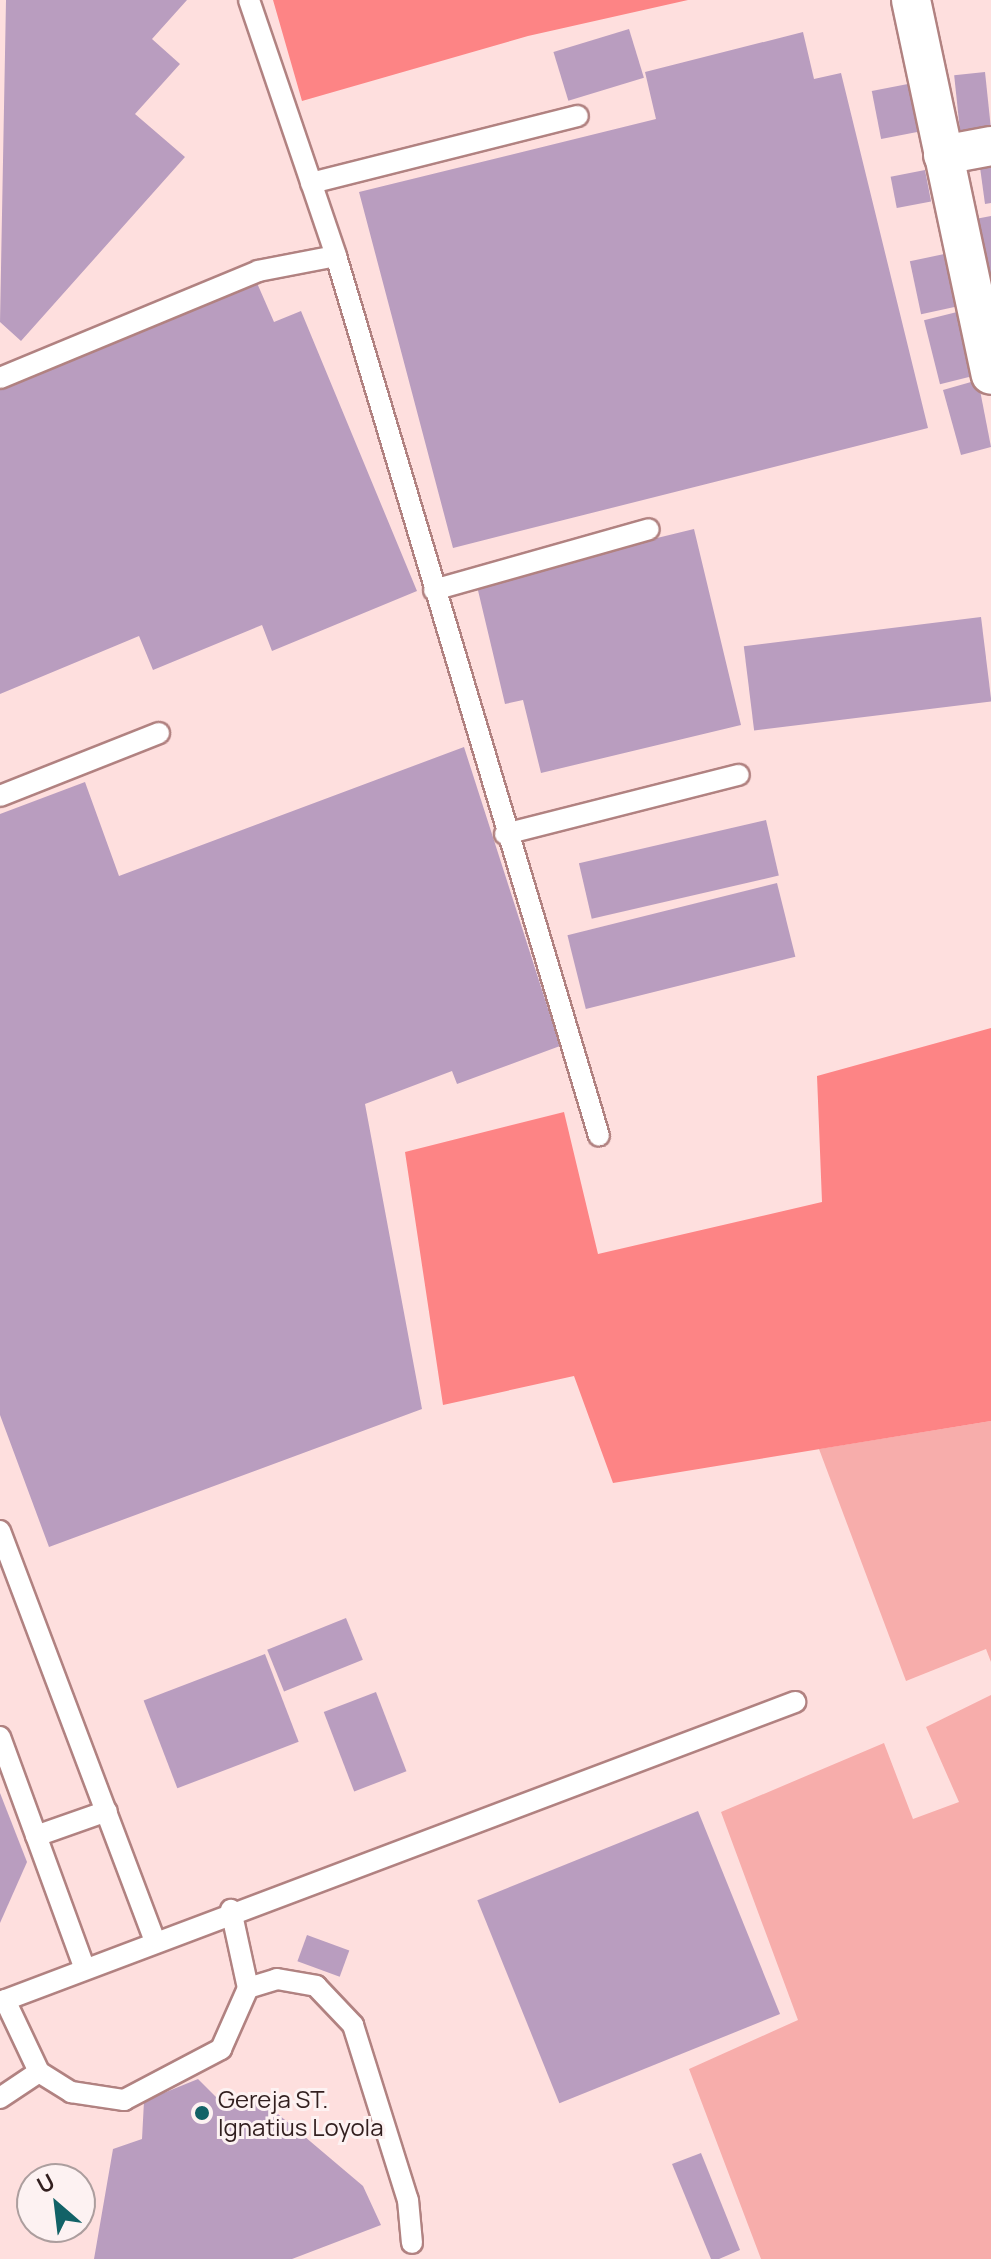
<!DOCTYPE html>
<html>
<head>
<meta charset="utf-8">
<style>
  body { margin:0 }
  #map { position:relative; width:991px; height:2259px; overflow:hidden; background:#fedfde; font-family:Manrope,sans-serif }
  div>[style] { position:absolute }
  [style*='--x'] { left:calc(var(--x)*1px); top:calc(var(--y)*1px); width:calc(var(--w)*1px); rotate:calc(var(--a)*1deg) }
  .green>* { inset:0; background:#f7adab }
  .forest>* { inset:0; background:#fd8485 }
  .building>* { inset:0; background:#b99dbf; transform-origin:0 0 }
  .roads { filter:drop-shadow(2px 0 #b18281) drop-shadow(-2px 0 #b18281) drop-shadow(0 2px #b18281) drop-shadow(0 -2px #b18281) }
  .service>* { height:20px; margin:-10px; padding:0 10px; transform-origin:10px; border-radius:10px; background:#fff }
  .minor>* { height:38px; margin:-19px; padding:0 19px; transform-origin:19px; border-radius:19px; background:#fff }
  .dots>* { width:22px; height:22px; translate:-50% -50%; box-sizing:border-box; border:4px solid #fdf2f2; border-radius:50% }
  span { translate:-50% -50%; white-space:nowrap; text-align:center; line-height:1.15; -webkit-text-stroke:6px #fdf2f2; paint-order:stroke }
  .poi-label { font-size:24px; color:#321f1f }
  .left { translate:0 -50%; text-align:left }
  .north { position:absolute; left:16px; top:2163px; width:80px; height:80px; box-sizing:border-box; background:#fdf2f2; border:2px solid #ac9e9e; border-radius:50%; rotate:332deg; font-size:22px; font-weight:700; line-height:32px; text-align:center; color:#321f1f }
  .north::after { content:''; display:block; margin:auto; width:28px; height:36px; background:#126267; clip-path:polygon(50% 0,100% 100%,50% 72%,0 100%) }
</style>
</head>
<body>
<div id="map">
  <div class="green">
    <i style="clip-path:polygon(991px 1421px,991px 1662px,986px 1649px,906px 1681px,819px 1449px)"></i>
    <i style="clip-path:polygon(991px 1695px,991px 2259px,761px 2259px,689px 2069px,798px 2020px,721px 1812px,884px 1743px,913px 1819px,959px 1802px,926px 1727px)"></i>
  </div>
  <div class="forest">
    <i style="clip-path:polygon(273px 0,688px 0,528px 36px,302px 101px)"></i>
    <i style="clip-path:polygon(991px 1028px,991px 1421px,613px 1483px,574px 1376px,443px 1405px,405px 1152px,564px 1112px,598px 1254px,822px 1202px,817px 1076px)"></i>
  </div>
  <div class="building">
    <i style="clip-path:polygon(6px 0,187px 0,152px 39px,180px 64px,135px 114px,185px 157px,21px 341px,0 322px)"></i>
    <i style="left:629px;top:29px;width:51px;height:79px;rotate:73deg"></i>
    <i style="clip-path:polygon(803px 32px,814px 79px,841px 73px,928px 428px,453px 548px,359px 192px,656px 119px,645px 72px)"></i>
    <i style="left:985px;top:72px;width:61px;height:31px;rotate:84deg"></i>
    <i style="left:913px;top:83px;width:49px;height:42px;rotate:79deg"></i>
    <i style="clip-path:polygon(991px 158px,991px 203px,985px 204px,979px 160px)"></i>
    <i style="left:925px;top:170px;width:32px;height:35px;rotate:79deg"></i>
    <i style="clip-path:polygon(991px 216px,991px 283px,984px 285px,970px 220px)"></i>
    <i style="left:949px;top:253px;width:54px;height:40px;rotate:78deg"></i>
    <i style="clip-path:polygon(257px 283px,274px 322px,301px 311px,417px 591px,272px 651px,262px 625px,153px 670px,139px 636px,0 694px,0 390px)"></i>
    <i style="left:957px;top:312px;width:66px;height:34px;rotate:76deg"></i>
    <i style="clip-path:polygon(978px 380px,991px 447px,961px 455px,943px 390px)"></i>
    <i style="clip-path:polygon(694px 529px,741px 725px,541px 773px,523px 700px,505px 704px,476px 582px)"></i>
    <i style="left:981px;top:617px;width:85px;height:239px;rotate:83deg"></i>
    <i style="clip-path:polygon(464px 747px,560px 1046px,457px 1084px,452px 1071px,365px 1104px,422px 1409px,49px 1547px,0 1415px,0 814px,85px 782px,119px 876px)"></i>
    <i style="left:766px;top:820px;width:57px;height:192px;rotate:77deg"></i>
    <i style="left:777px;top:883px;width:76px;height:216px;rotate:76deg"></i>
    <i style="left:346px;top:1618px;width:45px;height:85px;rotate:68deg"></i>
    <i style="left:265px;top:1654px;width:94px;height:130px;rotate:69deg"></i>
    <i style="left:376px;top:1692px;width:85px;height:56px;rotate:69deg"></i>
    <i style="clip-path:polygon(0 1793px,27px 1862px,0 1923px)"></i>
    <i style="left:698px;top:1811px;width:219px;height:238px;rotate:68deg"></i>
    <i style="left:307px;top:1935px;width:45px;height:28px;rotate:20deg"></i>
    <i style="clip-path:polygon(198px 2079px,224px 2105px,253px 2093px,363px 2186px,381px 2225px,292px 2259px,94px 2259px,113px 2149px,142px 2139px,144px 2101px)"></i>
    <i style="clip-path:polygon(701px 2153px,740px 2250px,719px 2259px,711px 2259px,672px 2164px)"></i>
  </div>
  <div class="roads">
    <div class="service">
      <i style="--x:249;--y:0;--w:270;--a:71.2"></i>
      <i style="--x:336;--y:256;--w:918;--a:73.36"></i>
      <i style="--x:311;--y:183;--w:275;--a:-14.1"></i>
      <i style="--x:0;--y:378;--w:279;--a:-22.5"></i>
      <i style="--x:258;--y:271;--w:79;--a:-10.9"></i>
      <i style="--x:434;--y:590;--w:223;--a:-15.8"></i>
      <i style="--x:0;--y:796;--w:171;--a:-21.6"></i>
      <i style="--x:505;--y:834;--w:241;--a:-14.2"></i>
      <i style="--x:0;--y:1531;--w:435;--a:69.3"></i>
      <i style="--x:0;--y:1737;--w:245;--a:69.9"></i>
      <i style="--x:36;--y:1836;--w:75;--a:-19.4"></i>
      <i style="--x:248;--y:1988;--w:30;--a:-17"></i>
      <i style="--x:277;--y:1979;--w:40;--a:10"></i>
      <i style="--x:316;--y:1986;--w:54;--a:46.5"></i>
      <i style="--x:353;--y:2025;--w:183;--a:72.6"></i>
      <i style="--x:408;--y:2200;--w:43;--a:84.7"></i>
      <i style="--x:5;--y:2000;--w:80;--a:64.7"></i>
      <i style="--x:39;--y:2072;--w:38;--a:32"></i>
      <i style="--x:71;--y:2092;--w:54;--a:8.6"></i>
      <i style="--x:124;--y:2100;--w:110;--a:-27.7"></i>
      <i style="--x:221;--y:2049;--w:67;--a:-66.1"></i>
      <i style="--x:248;--y:1988;--w:80;--a:-102.3"></i>
      <i style="--x:0;--y:2002;--w:850;--a:-20.67"></i>
      <i style="--x:0;--y:2098;--w:47;--a:-33.7"></i>
    </div>
    <div class="minor">
      <i style="--x:911;--y:0;--w:383;--a:78"></i>
      <i style="--x:943;--y:155;--w:49;--a:-10.6"></i>
    </div>
  </div>
  <div class="dots">
    <i style="left:202px;top:2113px;background:#126267"></i>
  </div>
  <div class="poi-label">
    <span class="left" style="left:218px;top:2113px">Gereja ST.<br>Ignatius Loyola</span>
  </div>
  <div class="north">U</div>
</div>
</body>
</html>
